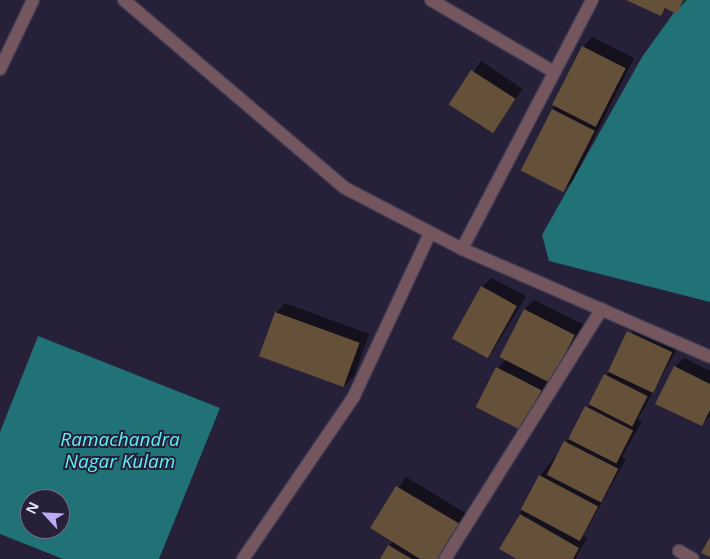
<!DOCTYPE html>
<html>
<head>
<meta charset="utf-8">
<style>
  body { margin:0 }
  #map { position:relative; width:710px; height:559px; overflow:hidden; background:#262038; font-family:"Open Sans",sans-serif }
  div>[style] { position:absolute }
  [style*='--x'] { left:calc(var(--x)*1px); top:calc(var(--y)*1px); width:calc(var(--w)*1px); rotate:calc(var(--a)*1deg) }
  .water>* { inset:0; background:#207276 }
  .shadow>* { inset:0; background:#0007; transform-origin:0 0 }
  .building>* { inset:0; background:#655039; transform-origin:0 0 }
  .roads { filter:drop-shadow(1px 0 #413b52) drop-shadow(-1px 0 #413b52) drop-shadow(0 1px #413b52) drop-shadow(0 -1px #413b52) }
  .minor>* { height:12px; margin:-6px; padding:0 6px; transform-origin:6px; border-radius:6px; background:#74565e }
  span { translate:-50% -50%; white-space:nowrap; text-align:center; line-height:1.15; -webkit-text-stroke:4px #262038; paint-order:stroke }
  .water-label { font-size:19px; color:#5ef2fa; font-style:italic }
  .north { position:absolute; left:20px; top:489px; width:50px; height:50px; box-sizing:border-box; background:#262038; border:1px solid #726e82; border-radius:50%; rotate:295deg; font-size:14px; font-weight:700; line-height:20px; text-align:center; color:#e5e2f2 }
  .north::after { content:''; display:block; margin:auto; width:18px; height:22px; background:#bcaaf6; clip-path:polygon(50% 0,100% 100%,50% 72%,0 100%) }
</style>
</head>
<body>
<div id="map">
  <div class="water">
    <i style="clip-path:polygon(683px 0,710px 0,710px 302px,549px 261px,542px 235px,642px 57px)"></i>
    <i style="clip-path:polygon(evenodd,38px 336px,220px 408px,159px 559px,63px 559px,0 534px,0 432px,38px 336px,30px 499px,60px 499px,60px 529px,30px 529px,30px 499px)"></i>
  </div>
  <div class="shadow">
    <i style="clip-path:polygon(629px 0,687px 0,676px 12px,667px 8px,660px 15px)"></i>
    <i style="clip-path:polygon(592px 37px,634px 58px,572px 182px,562px 191px,553px 110px,583px 47px)"></i>
    <i style="left:481px;top:61px;width:50px;height:52px;rotate:34deg"></i>
    <i style="clip-path:polygon(491px 278px,526px 296px,489px 357px,482px 287px)"></i>
    <i style="clip-path:polygon(534px 300px,584px 325px,531px 419px,498px 368px,506px 359px,525px 309px)"></i>
    <i style="clip-path:polygon(285px 303px,369px 334px,354px 376px,344px 386px,276px 313px)"></i>
    <i style="clip-path:polygon(638px 322px,681px 342px,638px 419px,642px 421px,622px 457px,626px 459px,583px 536px,587px 538px,575px 559px,519px 559px,501px 548px,540px 476px,573px 434px)"></i>
    <i style="clip-path:polygon(684px 358px,710px 371px,710px 416px,701px 425px,675px 367px)"></i>
    <i style="clip-path:polygon(406px 477px,469px 515px,441px 559px,381px 559px,393px 541px,372px 528px)"></i>
  </div>
  <div class="building">
    <i style="clip-path:polygon(626px 0,683px 0,677px 14px,665px 8px,661px 16px)"></i>
    <i style="left:582px;top:46px;width:49px;height:66px;rotate:27deg"></i>
    <i style="left:471px;top:70px;width:53px;height:41px;rotate:33deg"></i>
    <i style="left:552px;top:109px;width:48px;height:69px;rotate:27deg"></i>
    <i style="left:481px;top:286px;width:41px;height:60px;rotate:29deg"></i>
    <i style="left:524px;top:309px;width:57px;height:54px;rotate:27deg"></i>
    <i style="left:275px;top:312px;width:90px;height:47px;rotate:20deg"></i>
    <i style="left:627px;top:331px;width:50px;height:45px;rotate:25deg"></i>
    <i style="clip-path:polygon(674px 366px,710px 384px,710px 410px,702px 426px,655px 404px)"></i>
    <i style="left:496px;top:367px;width:51px;height:45px;rotate:27deg"></i>
    <i style="left:604px;top:374px;width:49px;height:34px;rotate:27deg"></i>
    <i style="left:585px;top:406px;width:54px;height:37px;rotate:27deg"></i>
    <i style="left:564px;top:441px;width:61px;height:38px;rotate:27deg"></i>
    <i style="left:539px;top:475px;width:67px;height:39px;rotate:28deg"></i>
    <i style="clip-path:polygon(396px 486px,460px 524px,439px 559px,420px 559px,370px 528px)"></i>
    <i style="clip-path:polygon(520px 514px,579px 548px,573px 559px,517px 559px,499px 549px)"></i>
    <i style="clip-path:polygon(710px 537px,710px 557px,701px 553px)"></i>
    <i style="clip-path:polygon(388px 545px,412px 559px,380px 559px)"></i>
  </div>
  <div class="roads">
    <div class="minor">
      <i style="--x:124;--y:0;--w:290;--a:40.4"></i>
      <i style="--x:345;--y:188;--w:132;--a:27.5"></i>
      <i style="--x:462;--y:249;--w:270;--a:23.5"></i>
      <i style="--x:431;--y:0;--w:143;--a:30.3"></i>
      <i style="--x:0;--y:69;--w:76;--a:-64.4"></i>
      <i style="--x:462;--y:249;--w:281;--a:-62.4"></i>
      <i style="--x:679;--y:551;--w:16;--a:30"></i>
      <i style="--x:243;--y:559;--w:197;--a:-55.7"></i>
      <i style="--x:354;--y:396;--w:180;--a:-65"></i>
      <i style="--x:445;--y:559;--w:295;--a:-57.9"></i>
    </div>
  </div>
  <div class="water-label">
    <span style="left:120px;top:451px">Ramachandra<br>Nagar Kulam</span>
  </div>
  <div class="north">N</div>
</div>
</body>
</html>
